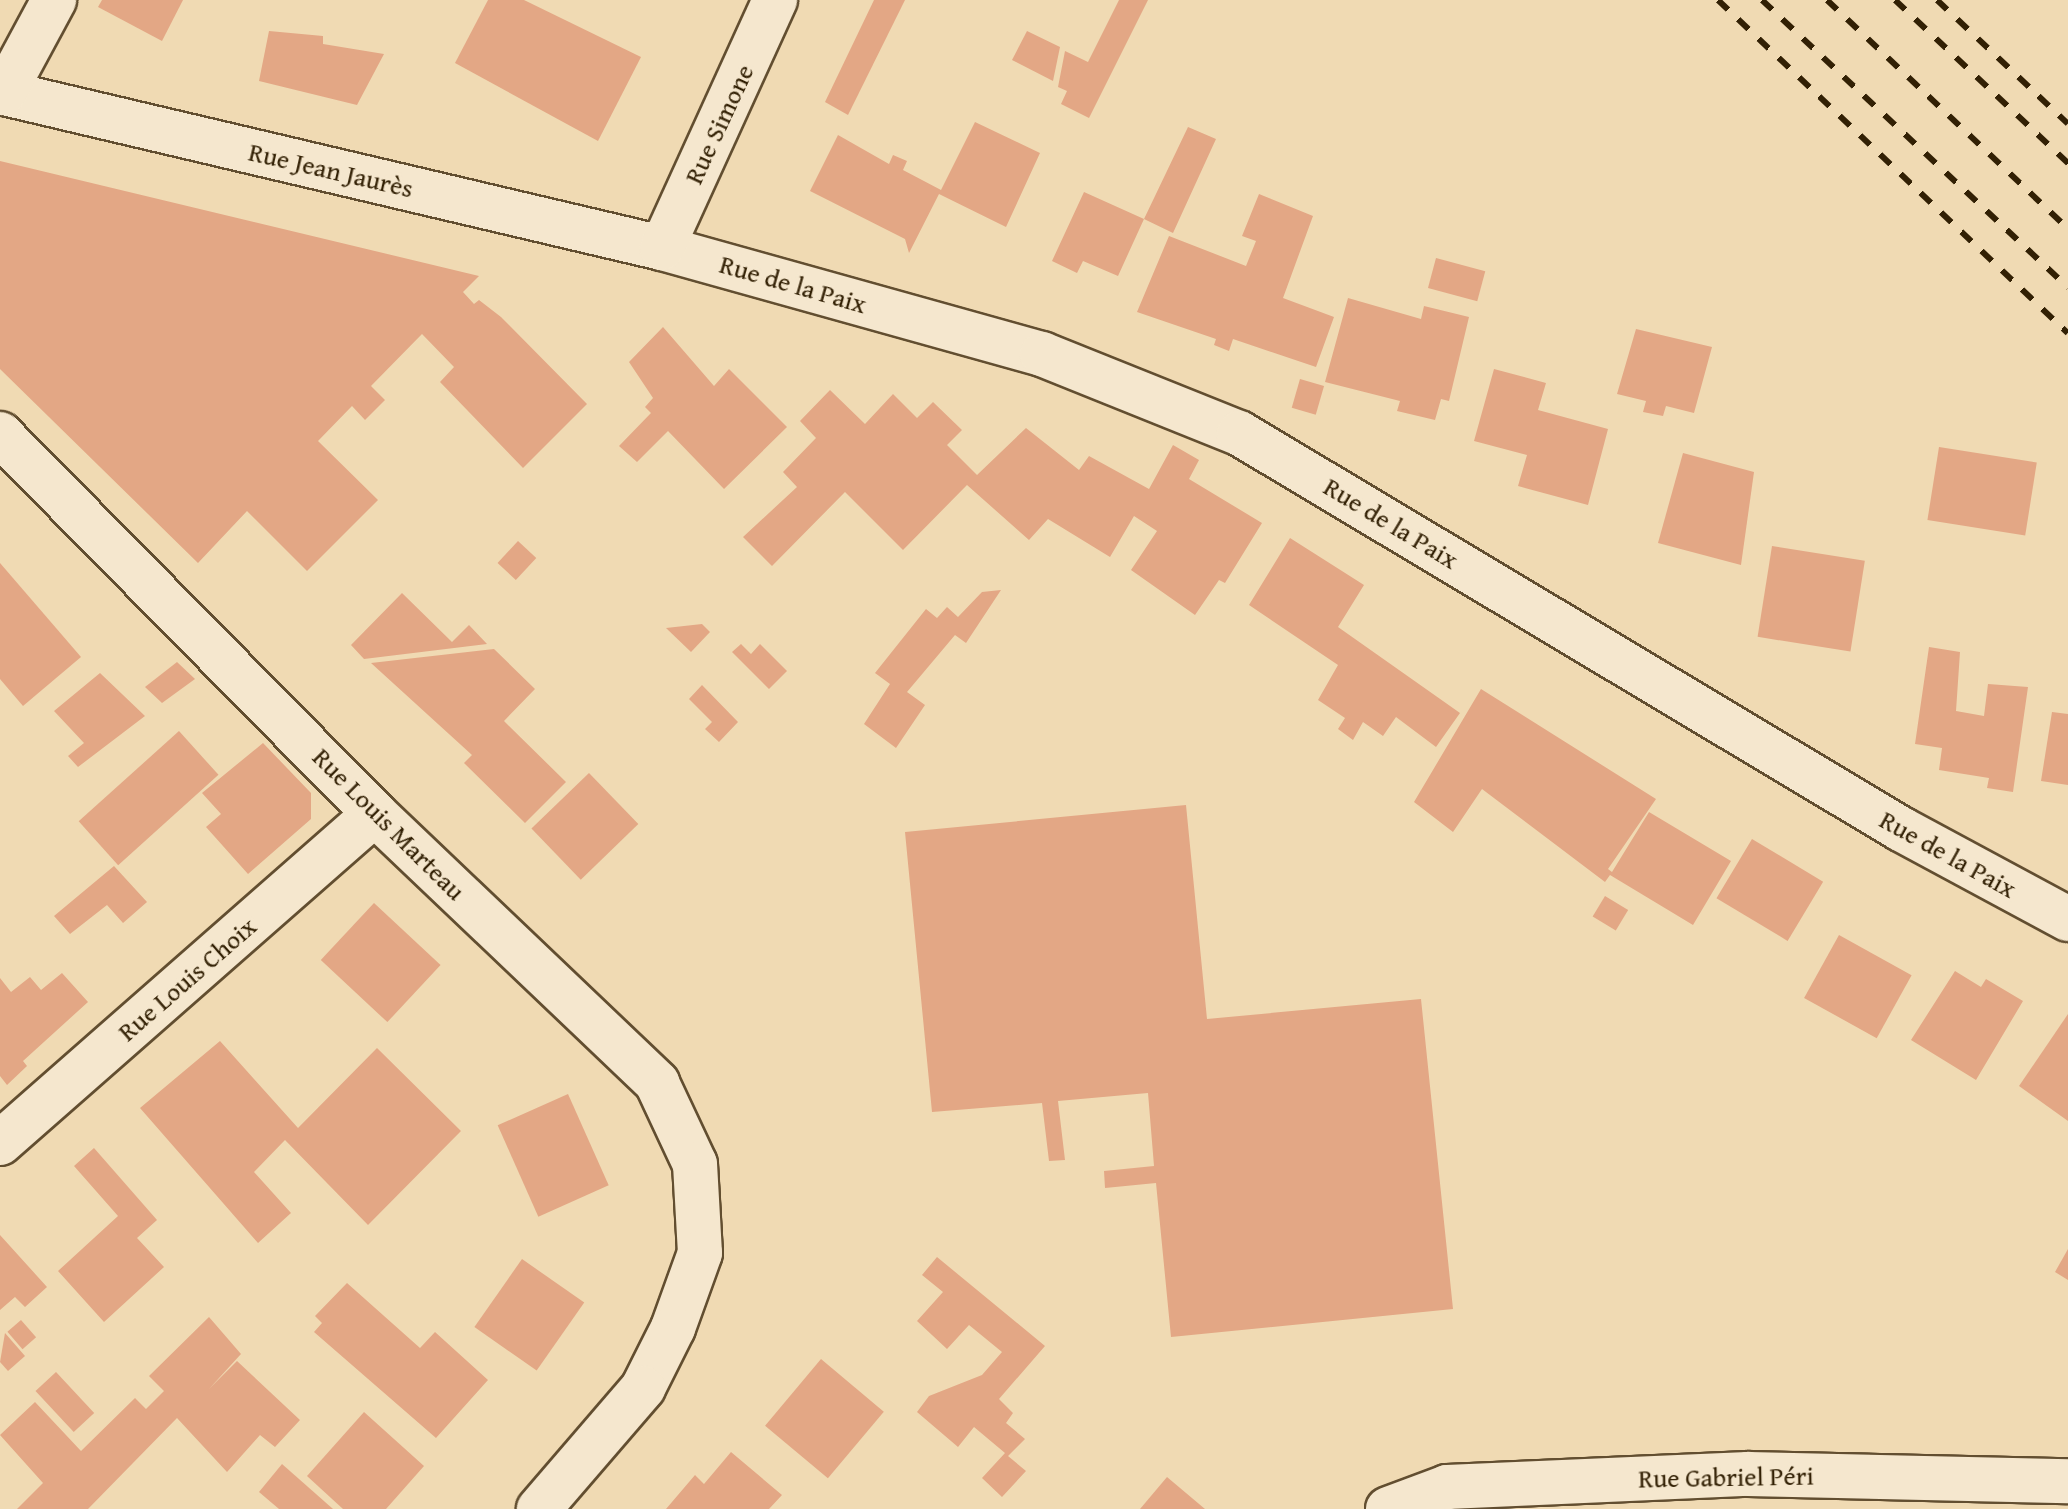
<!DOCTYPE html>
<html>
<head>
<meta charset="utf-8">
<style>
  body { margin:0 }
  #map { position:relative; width:2068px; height:1509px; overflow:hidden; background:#f0dab3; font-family:"Gentium Book Plus",serif }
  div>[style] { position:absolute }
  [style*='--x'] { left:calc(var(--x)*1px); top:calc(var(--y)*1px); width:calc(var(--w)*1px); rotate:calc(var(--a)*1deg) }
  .building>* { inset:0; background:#e3a785; transform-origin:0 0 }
  .roads { filter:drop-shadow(2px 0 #624e30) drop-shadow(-2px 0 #624e30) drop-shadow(0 2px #624e30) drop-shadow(0 -2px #624e30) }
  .minor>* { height:44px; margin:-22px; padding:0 22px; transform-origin:22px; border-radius:22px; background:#f5e7ce }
  .rail>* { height:6px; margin-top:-3px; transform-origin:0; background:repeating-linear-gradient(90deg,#322004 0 14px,transparent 0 28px) }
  span { translate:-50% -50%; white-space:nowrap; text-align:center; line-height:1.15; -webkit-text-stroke:6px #f5e7ce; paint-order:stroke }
  .street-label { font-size:26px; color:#322004 }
</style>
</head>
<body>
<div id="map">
  <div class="building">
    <i style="clip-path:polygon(102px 0,183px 0,162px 41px,98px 7px)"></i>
    <i style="clip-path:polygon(488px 0,524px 0,641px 57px,598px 141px,455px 63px)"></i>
    <i style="clip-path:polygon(874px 0,905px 0,848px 115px,825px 102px)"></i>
    <i style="clip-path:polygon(1119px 0,1148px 0,1089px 118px,1061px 104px,1067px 91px,1058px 87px,1065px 51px,1088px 62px)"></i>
    <i style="clip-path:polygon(269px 31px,323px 36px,323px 44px,384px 54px,357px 105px,259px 81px)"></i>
    <i style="clip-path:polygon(1027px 31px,1060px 47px,1053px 81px,1012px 60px)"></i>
    <i style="clip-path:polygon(975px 122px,1040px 153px,1006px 227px,939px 194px,909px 253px,905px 239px,810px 191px,838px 135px,889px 164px,893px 155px,907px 161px,903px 170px,941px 190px)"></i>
    <i style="clip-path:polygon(1188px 127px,1216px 139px,1173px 233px,1144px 219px,1118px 276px,1083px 261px,1077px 273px,1052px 261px,1084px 192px,1144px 219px)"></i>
    <i style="clip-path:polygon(0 161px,479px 276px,463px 292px,474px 304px,479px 300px,501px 317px,587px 404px,523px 468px,440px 382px,454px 367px,422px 334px,371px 386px,385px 400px,365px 420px,352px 406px,318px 441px,378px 500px,307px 571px,247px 511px,198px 563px,0 369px)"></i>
    <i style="clip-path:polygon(1259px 194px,1313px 216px,1283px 298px,1334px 317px,1316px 367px,1233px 339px,1229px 351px,1214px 345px,1216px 339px,1137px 312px,1169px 236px,1246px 266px,1256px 241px,1242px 236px)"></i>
    <i style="left:1436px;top:258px;width:51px;height:31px;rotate:15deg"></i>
    <i style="clip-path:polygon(1348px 298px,1421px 319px,1424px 306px,1469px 317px,1449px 401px,1441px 399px,1435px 420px,1397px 411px,1400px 401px,1325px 382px)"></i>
    <i style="clip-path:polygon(663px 327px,714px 386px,729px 369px,787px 427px,724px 489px,668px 431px,637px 462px,619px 446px,651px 413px,645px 407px,653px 398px,629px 362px)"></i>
    <i style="clip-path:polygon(1636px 329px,1712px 347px,1694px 413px,1666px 406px,1663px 416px,1643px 412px,1646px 401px,1617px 394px)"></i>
    <i style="clip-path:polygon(1494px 369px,1546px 383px,1538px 410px,1608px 429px,1588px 505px,1518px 486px,1527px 455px,1474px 441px)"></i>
    <i style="left:1300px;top:379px;width:25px;height:30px;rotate:16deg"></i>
    <i style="clip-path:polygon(830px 390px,865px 424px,893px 394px,917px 418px,933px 402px,962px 430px,947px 445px,977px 475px,1026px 428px,1079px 470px,1089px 456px,1149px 489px,1173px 445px,1199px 460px,1189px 479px,1262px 523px,1225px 583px,1219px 580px,1195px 615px,1131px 570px,1157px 531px,1134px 516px,1110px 557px,1048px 519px,1029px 540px,967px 485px,903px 550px,845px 492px,772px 566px,743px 537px,797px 487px,783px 472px,816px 438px,800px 421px)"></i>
    <i style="left:1939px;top:447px;width:99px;height:74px;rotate:9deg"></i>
    <i style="clip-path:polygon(1683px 453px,1754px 472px,1741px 565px,1658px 543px)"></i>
    <i style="clip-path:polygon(1290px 538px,1364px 585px,1338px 627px,1460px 713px,1436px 747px,1396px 717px,1383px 736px,1363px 722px,1353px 740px,1338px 729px,1345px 718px,1318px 700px,1338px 665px,1249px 605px)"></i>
    <i style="left:518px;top:541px;width:25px;height:30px;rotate:43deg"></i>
    <i style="left:1772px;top:546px;width:94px;height:92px;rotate:9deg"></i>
    <i style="clip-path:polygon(0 563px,81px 657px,23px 706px,0 679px)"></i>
    <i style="clip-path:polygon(1001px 590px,966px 643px,955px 635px,907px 692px,925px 705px,896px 748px,864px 724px,890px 684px,875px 673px,926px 609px,937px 618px,947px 607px,958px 617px,982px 592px)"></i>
    <i style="clip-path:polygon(402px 593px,452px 642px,469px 625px,487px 644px,364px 659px,351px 645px)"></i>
    <i style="clip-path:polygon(702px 624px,710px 632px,691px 652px,666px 628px)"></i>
    <i style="clip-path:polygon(741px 644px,751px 654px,760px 644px,787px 671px,769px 689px,732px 652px)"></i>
    <i style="clip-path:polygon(1929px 647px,1960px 652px,1956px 711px,1984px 716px,1988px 684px,2028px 687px,2013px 792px,1987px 788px,1989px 778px,1939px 770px,1942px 748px,1915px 744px)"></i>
    <i style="clip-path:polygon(494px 649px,535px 689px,504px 721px,566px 782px,525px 823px,464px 763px,472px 755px,371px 663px)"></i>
    <i style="clip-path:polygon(177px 662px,195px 679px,162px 703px,145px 687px)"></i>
    <i style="clip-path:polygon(100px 673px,145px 716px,78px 767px,68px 756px,84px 743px,54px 711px)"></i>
    <i style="clip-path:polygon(702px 685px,738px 722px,719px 742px,705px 729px,712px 722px,689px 699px)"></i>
    <i style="clip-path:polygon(1481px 689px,1656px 799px,1608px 869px,1612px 872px,1649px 812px,1731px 861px,1693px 925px,1610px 875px,1605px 882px,1482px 789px,1453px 832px,1414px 802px)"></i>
    <i style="clip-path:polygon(2052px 712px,2068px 714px,2068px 785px,2041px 781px)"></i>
    <i style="left:179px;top:731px;width:59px;height:135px;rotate:48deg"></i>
    <i style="clip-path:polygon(263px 743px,311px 793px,311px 819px,248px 874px,206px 827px,221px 814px,202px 793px)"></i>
    <i style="left:589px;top:773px;width:71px;height:80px;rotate:46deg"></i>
    <i style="clip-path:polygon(1186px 805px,1207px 1019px,1421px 999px,1453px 1309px,1171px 1337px,1156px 1183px,1105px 1188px,1104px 1171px,1154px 1166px,1148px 1093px,1058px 1101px,1065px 1160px,1049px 1161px,1042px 1103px,932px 1112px,905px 832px)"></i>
    <i style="left:1752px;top:839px;width:83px;height:69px;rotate:31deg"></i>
    <i style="clip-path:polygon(114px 866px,147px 902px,123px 923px,107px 905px,70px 934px,54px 916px)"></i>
    <i style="left:1605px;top:896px;width:27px;height:24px;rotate:31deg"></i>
    <i style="left:374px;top:903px;width:91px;height:78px;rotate:43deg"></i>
    <i style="left:1839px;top:935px;width:83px;height:72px;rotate:29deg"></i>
    <i style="clip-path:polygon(1955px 971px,1981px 987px,1986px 979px,2023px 1001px,1976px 1080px,1911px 1040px)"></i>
    <i style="clip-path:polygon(62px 973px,88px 1002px,23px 1061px,27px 1066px,7px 1085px,0 1076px,0 978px,11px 992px,30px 977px,41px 990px)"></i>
    <i style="clip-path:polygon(2068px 1014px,2068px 1121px,2019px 1086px)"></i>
    <i style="clip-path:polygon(220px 1041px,298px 1128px,377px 1048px,461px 1131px,368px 1225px,285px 1140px,254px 1172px,291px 1213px,258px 1243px,140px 1108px)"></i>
    <i style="left:568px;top:1094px;width:100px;height:77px;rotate:66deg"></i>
    <i style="clip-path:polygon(94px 1148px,157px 1220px,137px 1238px,164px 1267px,104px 1322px,58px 1271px,118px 1216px,74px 1166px)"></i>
    <i style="clip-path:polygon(0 1235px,47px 1287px,25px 1307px,15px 1297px,0 1310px)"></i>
    <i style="clip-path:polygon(2068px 1249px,2068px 1280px,2055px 1272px)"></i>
    <i style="clip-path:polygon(937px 1257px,1045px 1346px,999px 1399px,1013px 1413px,1006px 1423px,1025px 1439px,1008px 1456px,1026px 1471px,1002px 1497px,982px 1478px,1005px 1453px,974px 1427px,958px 1447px,917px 1412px,929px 1396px,982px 1375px,1002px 1352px,969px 1325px,947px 1349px,917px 1321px,943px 1292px,922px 1275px)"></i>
    <i style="left:522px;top:1259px;width:76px;height:83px;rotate:35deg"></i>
    <i style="clip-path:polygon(347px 1283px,420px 1348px,435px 1332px,488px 1380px,436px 1438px,314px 1332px,322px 1323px,315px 1316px)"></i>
    <i style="clip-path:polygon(209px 1317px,241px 1354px,209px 1389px,237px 1361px,300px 1420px,275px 1447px,260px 1435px,227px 1472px,177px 1418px,88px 1509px,17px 1509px,43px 1483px,0 1435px,35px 1402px,81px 1451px,135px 1398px,146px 1409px,164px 1391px,149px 1376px)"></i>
    <i style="left:21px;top:1320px;width:23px;height:18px;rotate:49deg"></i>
    <i style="clip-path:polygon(5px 1333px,25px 1356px,8px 1371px,0 1362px)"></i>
    <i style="left:821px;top:1359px;width:82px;height:87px;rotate:40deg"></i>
    <i style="left:56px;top:1372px;width:56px;height:28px;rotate:47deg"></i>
    <i style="clip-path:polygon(364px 1412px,424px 1466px,386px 1509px,343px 1509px,307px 1476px)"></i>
    <i style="clip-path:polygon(731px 1452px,782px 1495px,769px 1509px,666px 1509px,695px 1475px,704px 1484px)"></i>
    <i style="clip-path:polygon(282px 1464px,333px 1509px,279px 1509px,259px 1492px)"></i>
    <i style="clip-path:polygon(1167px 1477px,1205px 1509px,1140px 1509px)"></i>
  </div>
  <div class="roads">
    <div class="minor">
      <i style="--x:0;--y:92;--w:680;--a:13.26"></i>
      <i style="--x:662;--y:248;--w:395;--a:15.6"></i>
      <i style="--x:1042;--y:354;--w:212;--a:21.9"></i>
      <i style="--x:1239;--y:433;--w:771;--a:30.89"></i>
      <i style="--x:1901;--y:829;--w:190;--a:28.3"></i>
      <i style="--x:4;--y:93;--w:106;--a:-61.7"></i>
      <i style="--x:662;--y:248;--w:273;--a:-65.5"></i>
      <i style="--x:0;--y:434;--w:534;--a:45.38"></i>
      <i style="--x:375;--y:814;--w:390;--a:43.6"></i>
      <i style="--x:657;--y:1083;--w:89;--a:64.9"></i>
      <i style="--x:695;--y:1164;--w:89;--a:86.8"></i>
      <i style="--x:700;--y:1253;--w:80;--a:109.8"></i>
      <i style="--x:673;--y:1328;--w:67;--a:116.6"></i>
      <i style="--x:643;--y:1388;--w:160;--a:130.7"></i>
      <i style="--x:0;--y:1143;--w:499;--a:-41.3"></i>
      <i style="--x:1388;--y:1509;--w:63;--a:-20.4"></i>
      <i style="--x:1447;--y:1487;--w:301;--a:-2.5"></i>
      <i style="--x:1748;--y:1474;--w:320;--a:1.3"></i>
    </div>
  </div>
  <div class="rail">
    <i style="--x:1718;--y:0;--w:483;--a:43.6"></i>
    <i style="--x:1762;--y:0;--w:420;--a:43.2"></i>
    <i style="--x:1827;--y:0;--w:332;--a:43.5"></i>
    <i style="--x:1895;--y:0;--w:238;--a:43.3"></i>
    <i style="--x:1937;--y:0;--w:180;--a:43.4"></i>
  </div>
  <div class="street-label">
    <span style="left:719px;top:124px;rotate:-65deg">Rue Simone</span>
    <span style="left:331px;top:170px;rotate:13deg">Rue Jean Jaurès</span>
    <span style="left:793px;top:284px;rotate:16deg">Rue de la Paix</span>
    <span style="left:1391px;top:523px;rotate:31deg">Rue de la Paix</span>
    <span style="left:389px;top:824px;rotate:45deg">Rue Louis Marteau</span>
    <span style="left:1948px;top:854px;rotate:29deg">Rue de la Paix</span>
    <span style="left:187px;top:979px;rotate:-41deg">Rue Louis Choix</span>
    <span style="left:1726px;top:1477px;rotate:-1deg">Rue Gabriel Péri</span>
  </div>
</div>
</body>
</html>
